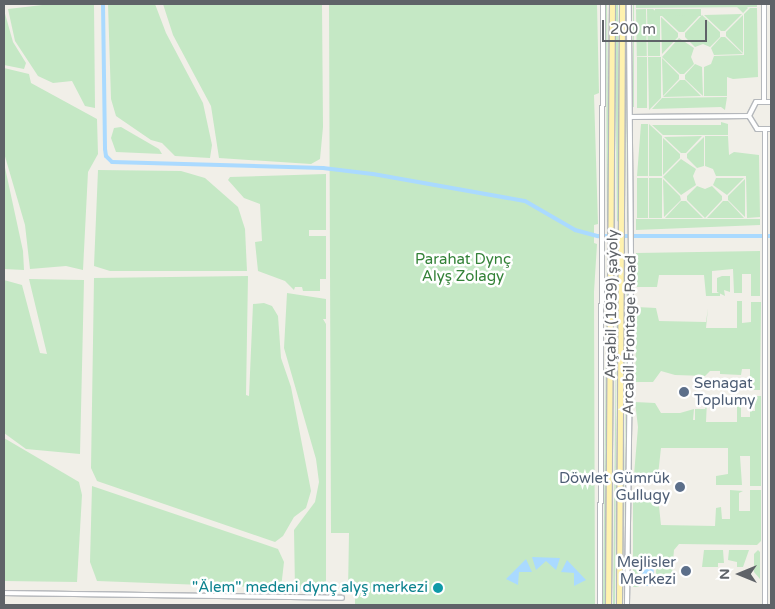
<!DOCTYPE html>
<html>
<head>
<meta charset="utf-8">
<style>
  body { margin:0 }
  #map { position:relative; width:775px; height:609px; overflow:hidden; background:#f1efe8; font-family:"Varela Round",sans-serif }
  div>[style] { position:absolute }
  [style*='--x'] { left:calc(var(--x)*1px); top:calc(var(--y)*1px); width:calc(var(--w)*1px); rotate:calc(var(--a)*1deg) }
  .green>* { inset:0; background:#c5e8c5; transform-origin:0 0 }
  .water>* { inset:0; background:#aadaff }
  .canal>* { height:4px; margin:-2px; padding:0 2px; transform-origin:2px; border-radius:2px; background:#aadaff }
  .roads { filter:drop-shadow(1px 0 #b5b8bc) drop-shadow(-1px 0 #b5b8bc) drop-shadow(0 1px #b5b8bc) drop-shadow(0 -1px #b5b8bc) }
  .minor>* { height:4px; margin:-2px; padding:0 2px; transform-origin:2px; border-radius:2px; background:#fff }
  .major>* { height:4.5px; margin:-2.25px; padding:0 2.25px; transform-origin:2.25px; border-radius:2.25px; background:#fff2af }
  .dots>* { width:14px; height:14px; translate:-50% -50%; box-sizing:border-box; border:2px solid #fff; border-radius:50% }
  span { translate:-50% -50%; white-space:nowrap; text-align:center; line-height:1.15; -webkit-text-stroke:5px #fff; paint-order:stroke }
  .park-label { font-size:15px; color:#348238 }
  .street-label { font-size:15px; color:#5f6368 }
  .service-label { font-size:15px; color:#4e5e75 }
  .left { translate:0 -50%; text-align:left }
  .right { translate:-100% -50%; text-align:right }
  .culture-label { font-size:15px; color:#0d838f }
  .frame { position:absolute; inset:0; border:5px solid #5f6368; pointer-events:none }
  .north { position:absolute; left:715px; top:549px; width:50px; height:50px; -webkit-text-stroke:4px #fff; paint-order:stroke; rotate:270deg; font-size:14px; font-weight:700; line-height:20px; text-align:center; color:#5f6368 }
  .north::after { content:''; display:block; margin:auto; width:18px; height:22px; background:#5f6368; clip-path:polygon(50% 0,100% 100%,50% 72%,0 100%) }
  .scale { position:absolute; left:602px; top:20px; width:105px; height:22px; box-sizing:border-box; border:2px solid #5f6368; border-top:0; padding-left:6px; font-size:15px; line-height:18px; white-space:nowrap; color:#5f6368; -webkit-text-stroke:4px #fff; paint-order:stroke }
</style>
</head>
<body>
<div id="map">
  <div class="green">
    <i style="clip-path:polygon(51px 4px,94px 4px,95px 108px,85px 106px,72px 81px,53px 83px,38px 76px,15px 41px,8px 9px)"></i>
    <i style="clip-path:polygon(108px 4px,155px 4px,166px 33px,203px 103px,212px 145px,210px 158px,175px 156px,162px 143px,151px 140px,116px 116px,111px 99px)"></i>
    <i style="clip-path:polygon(163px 4px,322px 4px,323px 127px,320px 159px,311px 164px,219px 158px,211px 106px,173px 35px)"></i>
    <i style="clip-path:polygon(329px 4px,597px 4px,599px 93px,594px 95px,598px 224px,594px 225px,594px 243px,597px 244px,594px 292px,595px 605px,348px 605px,355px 604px,355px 591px,348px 591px,349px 533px,331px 533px)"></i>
    <i style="clip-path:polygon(606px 4px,607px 4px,609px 222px,607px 222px)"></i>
    <i style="clip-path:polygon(615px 4px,618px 4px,619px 222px,617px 221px)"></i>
    <i style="clip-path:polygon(626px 4px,629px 109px,629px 222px,627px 222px)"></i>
    <i style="left:633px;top:4px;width:1px;height:103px"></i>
    <i style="clip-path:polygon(636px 4px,757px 4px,757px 7px,636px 8px)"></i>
    <i style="left:748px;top:8px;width:7px;height:45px;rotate:135deg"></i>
    <i style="clip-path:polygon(750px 8px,757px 8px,758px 77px,733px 79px,727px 77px,727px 96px,704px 96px,704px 67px,711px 64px,714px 56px,744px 55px,744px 14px)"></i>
    <i style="left:646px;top:9px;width:47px;height:10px;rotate:89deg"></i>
    <i style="clip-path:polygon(647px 9px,653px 9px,660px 15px,660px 56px,648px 56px)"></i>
    <i style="left:655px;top:9px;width:46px;height:7px"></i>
    <i style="clip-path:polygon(4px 10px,13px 42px,26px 63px,24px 69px,4px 65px)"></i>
    <i style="clip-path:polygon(742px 14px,725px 31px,721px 31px,704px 15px)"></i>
    <i style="clip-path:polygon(700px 15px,684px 32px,679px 32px,662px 16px)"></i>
    <i style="clip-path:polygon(702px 15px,720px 32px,720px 37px,710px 47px,703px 44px,695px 47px,685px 37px,685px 33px)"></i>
    <i style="clip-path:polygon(743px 15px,743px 53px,726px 36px,726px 32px)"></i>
    <i style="clip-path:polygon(661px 17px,678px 33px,678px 37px,662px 54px)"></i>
    <i style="clip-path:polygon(721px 37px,725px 37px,743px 54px,714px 55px,711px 48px)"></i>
    <i style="clip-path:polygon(679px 38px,694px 48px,691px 57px,694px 64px,684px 74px,680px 74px,662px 57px)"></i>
    <i style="left:637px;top:57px;width:10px;height:51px"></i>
    <i style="clip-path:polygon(648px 57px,661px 57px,661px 98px,649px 110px)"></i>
    <i style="clip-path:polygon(662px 58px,679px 75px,679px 79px,663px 96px)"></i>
    <i style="clip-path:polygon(695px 64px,702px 67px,703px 96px,685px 79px,685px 75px)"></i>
    <i style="clip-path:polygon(4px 68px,29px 74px,31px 83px,97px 119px,98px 154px,88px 172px,83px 270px,66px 266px,30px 269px,25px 225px,4px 153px)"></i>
    <i style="clip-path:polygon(680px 80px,685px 80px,701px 96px,663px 97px)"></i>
    <i style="clip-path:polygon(727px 97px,725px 110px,721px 107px,652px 109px,662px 98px)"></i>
    <i style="clip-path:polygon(721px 122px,728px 124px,728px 135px,663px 135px,652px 125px,721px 125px)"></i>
    <i style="clip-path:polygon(641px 124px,648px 124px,648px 176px,637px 176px)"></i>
    <i style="clip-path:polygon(649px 124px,662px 136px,662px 176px,649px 176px)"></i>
    <i style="clip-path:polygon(121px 127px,159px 149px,162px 154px,116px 152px,111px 138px,114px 128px)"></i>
    <i style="clip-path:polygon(702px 136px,686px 153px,681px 153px,664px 137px)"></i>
    <i style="clip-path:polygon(705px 136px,728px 136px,729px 155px,734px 152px,759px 155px,760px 217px,747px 218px,746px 176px,716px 176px,713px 169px,705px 166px)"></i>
    <i style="clip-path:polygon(704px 137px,704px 166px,697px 168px,687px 158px,687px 154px)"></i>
    <i style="clip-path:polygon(663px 138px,680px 154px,680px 158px,663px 175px)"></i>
    <i style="clip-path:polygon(681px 159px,696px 169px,693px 176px,696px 185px,681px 195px,663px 177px)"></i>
    <i style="clip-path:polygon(4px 163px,23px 251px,24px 270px,4px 269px)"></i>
    <i style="clip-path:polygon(98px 170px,181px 171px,205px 178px,238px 207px,245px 229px,247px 271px,110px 271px,94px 266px)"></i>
    <i style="clip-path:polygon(326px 174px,326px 230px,309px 230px,309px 236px,326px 236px,326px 279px,320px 279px,320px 291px,303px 291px,302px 287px,295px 287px,294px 290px,285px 281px,258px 271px,255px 242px,262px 241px,260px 204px,244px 198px,228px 180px,230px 177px)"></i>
    <i style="left:637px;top:178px;width:11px;height:40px"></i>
    <i style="left:649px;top:178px;width:13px;height:40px"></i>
    <i style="clip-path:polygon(716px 178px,744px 178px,727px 195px,713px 185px)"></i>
    <i style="clip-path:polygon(663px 179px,680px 196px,681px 200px,664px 217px)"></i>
    <i style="clip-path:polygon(745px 179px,745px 217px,728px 200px,728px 196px)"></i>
    <i style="clip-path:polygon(697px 186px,705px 189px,712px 186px,722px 196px,722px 200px,705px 218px,687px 200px,687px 196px)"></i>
    <i style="clip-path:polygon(681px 201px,686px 201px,703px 218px,665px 218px)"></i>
    <i style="clip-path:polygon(723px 201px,728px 201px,744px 218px,707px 218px)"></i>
    <i style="clip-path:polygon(636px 219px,760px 219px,760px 225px,636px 230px)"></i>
    <i style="clip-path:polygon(760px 251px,760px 296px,751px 296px,751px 274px,742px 274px,742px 293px,734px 293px,733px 269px,712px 271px,712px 293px,720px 293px,720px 296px,706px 296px,704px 275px,659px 275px,657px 287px,637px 287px,636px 253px)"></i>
    <i style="clip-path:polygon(607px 257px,605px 605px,603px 605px)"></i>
    <i style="clip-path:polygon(617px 257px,615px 605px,613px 605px)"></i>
    <i style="clip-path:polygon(627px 257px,628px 257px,623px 605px)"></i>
    <i style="clip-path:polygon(248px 276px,246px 395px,249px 396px,253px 304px,264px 303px,272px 306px,278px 316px,281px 358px,291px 387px,311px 491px,306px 508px,294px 517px,283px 536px,275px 542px,97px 481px,91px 468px,94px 278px)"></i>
    <i style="clip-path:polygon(722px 276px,730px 276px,730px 292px,724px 290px,725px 296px,717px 292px,717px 278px)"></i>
    <i style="clip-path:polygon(29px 279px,84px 280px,80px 454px,26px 449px,4px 433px,4px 280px,22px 285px,40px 353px,47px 354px)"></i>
    <i style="clip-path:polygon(287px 293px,326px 299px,326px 319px,323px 319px,326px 324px,326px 590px,295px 589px,294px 530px,315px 502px,319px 482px,316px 459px,284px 348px)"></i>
    <i style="clip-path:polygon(737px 301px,742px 301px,742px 323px,751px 322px,751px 302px,761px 302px,760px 390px,750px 390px,750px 369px,742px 369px,741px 375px,720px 374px,720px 371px,710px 371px,705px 376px,675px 375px,661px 371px,653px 382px,635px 382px,637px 307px,656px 308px,659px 321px,706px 322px,708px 308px,706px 328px,737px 328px)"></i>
    <i style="clip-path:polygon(750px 396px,761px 396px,761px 486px,750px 486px,750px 456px,740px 456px,742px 485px,716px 485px,716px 476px,728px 474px,728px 448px,661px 448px,658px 475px,634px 475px,638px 427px,635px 402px,655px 403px,661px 413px,680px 413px,694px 409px,693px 420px,695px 420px,695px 409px,705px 409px,707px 401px,706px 422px,737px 422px,737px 399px,741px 399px,741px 417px,750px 417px,750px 411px,755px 411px,755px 402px,750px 402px)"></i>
    <i style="clip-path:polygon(4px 438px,79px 482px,82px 495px,77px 582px,4px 581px)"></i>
    <i style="clip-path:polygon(92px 486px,278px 549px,284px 562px,281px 588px,97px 581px,90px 562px)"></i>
    <i style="clip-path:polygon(730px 490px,743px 491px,739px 493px,739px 511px,750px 511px,750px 490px,761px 490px,761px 541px,757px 545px,679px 544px,674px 550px,671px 586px,656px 586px,659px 585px,659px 574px,656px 582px,656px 560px,641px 559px,639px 587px,633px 587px,633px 497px,658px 497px,661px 525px,715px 526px,716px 508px,721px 507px,722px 519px,730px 519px)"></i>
    <i style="clip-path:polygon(704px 550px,723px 550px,724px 563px,718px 563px,718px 567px,702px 567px)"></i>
    <i style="clip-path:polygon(729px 550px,749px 550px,743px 567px,737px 567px,737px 562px,728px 560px)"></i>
    <i style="clip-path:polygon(758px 550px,760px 552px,760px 579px,754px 572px,754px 554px)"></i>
  </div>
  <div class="water">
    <i style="clip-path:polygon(532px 557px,560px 558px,556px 570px,546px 561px,536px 570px)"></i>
    <i style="clip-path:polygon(526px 559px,532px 572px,519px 572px,518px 585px,506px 579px)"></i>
    <i style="clip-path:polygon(567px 560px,586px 580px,574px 586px,574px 573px,561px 572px)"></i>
    <i style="clip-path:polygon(644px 561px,654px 563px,653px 586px,641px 586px)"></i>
  </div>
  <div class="canal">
    <i style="--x:103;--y:4;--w:145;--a:89.2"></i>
    <i style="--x:105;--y:149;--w:7;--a:82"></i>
    <i style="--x:106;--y:156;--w:8;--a:45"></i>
    <i style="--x:112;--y:162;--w:211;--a:1.6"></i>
    <i style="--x:323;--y:168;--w:50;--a:6.8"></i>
    <i style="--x:373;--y:174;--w:154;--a:10.1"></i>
    <i style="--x:525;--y:201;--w:58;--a:30.1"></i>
    <i style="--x:575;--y:230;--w:24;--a:15"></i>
    <i style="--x:598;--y:236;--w:173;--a:0"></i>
  </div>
  <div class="roads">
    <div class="minor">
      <i style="--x:764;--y:4;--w:96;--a:90"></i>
      <i style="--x:771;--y:102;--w:15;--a:180"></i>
      <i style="--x:756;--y:102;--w:16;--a:117"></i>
      <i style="--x:749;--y:116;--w:15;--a:58"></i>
      <i style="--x:757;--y:129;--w:14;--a:0"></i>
      <i style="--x:631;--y:117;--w:118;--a:-0.5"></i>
      <i style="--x:765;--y:131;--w:474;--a:90"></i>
      <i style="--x:4;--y:593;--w:338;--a:0.8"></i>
      <i style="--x:600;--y:605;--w:601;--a:-89.71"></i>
      <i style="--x:627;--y:605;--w:348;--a:-89.3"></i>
      <i style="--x:631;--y:257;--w:253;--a:-90.5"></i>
    </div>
    <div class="major">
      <i style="--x:608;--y:605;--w:601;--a:-89.62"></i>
      <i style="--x:619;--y:605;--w:601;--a:-89.71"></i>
    </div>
  </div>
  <div class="dots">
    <i style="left:684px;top:392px;background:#5c6f8a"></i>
    <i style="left:680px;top:487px;background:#5c6f8a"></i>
    <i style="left:686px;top:571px;background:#5c6f8a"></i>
    <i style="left:438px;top:588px;background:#0f9aa8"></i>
  </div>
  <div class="park-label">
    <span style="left:463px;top:268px">Parahat Dynç<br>Alyş Zolagy</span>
  </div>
  <div class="street-label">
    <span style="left:612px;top:304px;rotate:-89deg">Arçabil (1939) şaýoly</span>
    <span style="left:630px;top:335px;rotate:-89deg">Arcabil Frontage Road</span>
  </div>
  <div class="service-label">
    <span class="left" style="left:694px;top:392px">Senagat<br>Toplumy</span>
    <span class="right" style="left:670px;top:487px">Döwlet Gümrük<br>Gullugy</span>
    <span class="right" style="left:676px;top:571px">Mejlisler<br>Merkezi</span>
  </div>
  <div class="culture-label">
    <span class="right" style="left:428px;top:588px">"Älem" medeni dynç alyş merkezi</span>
  </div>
  <div class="frame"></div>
  <div class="north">N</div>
  <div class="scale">200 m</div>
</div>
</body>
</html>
